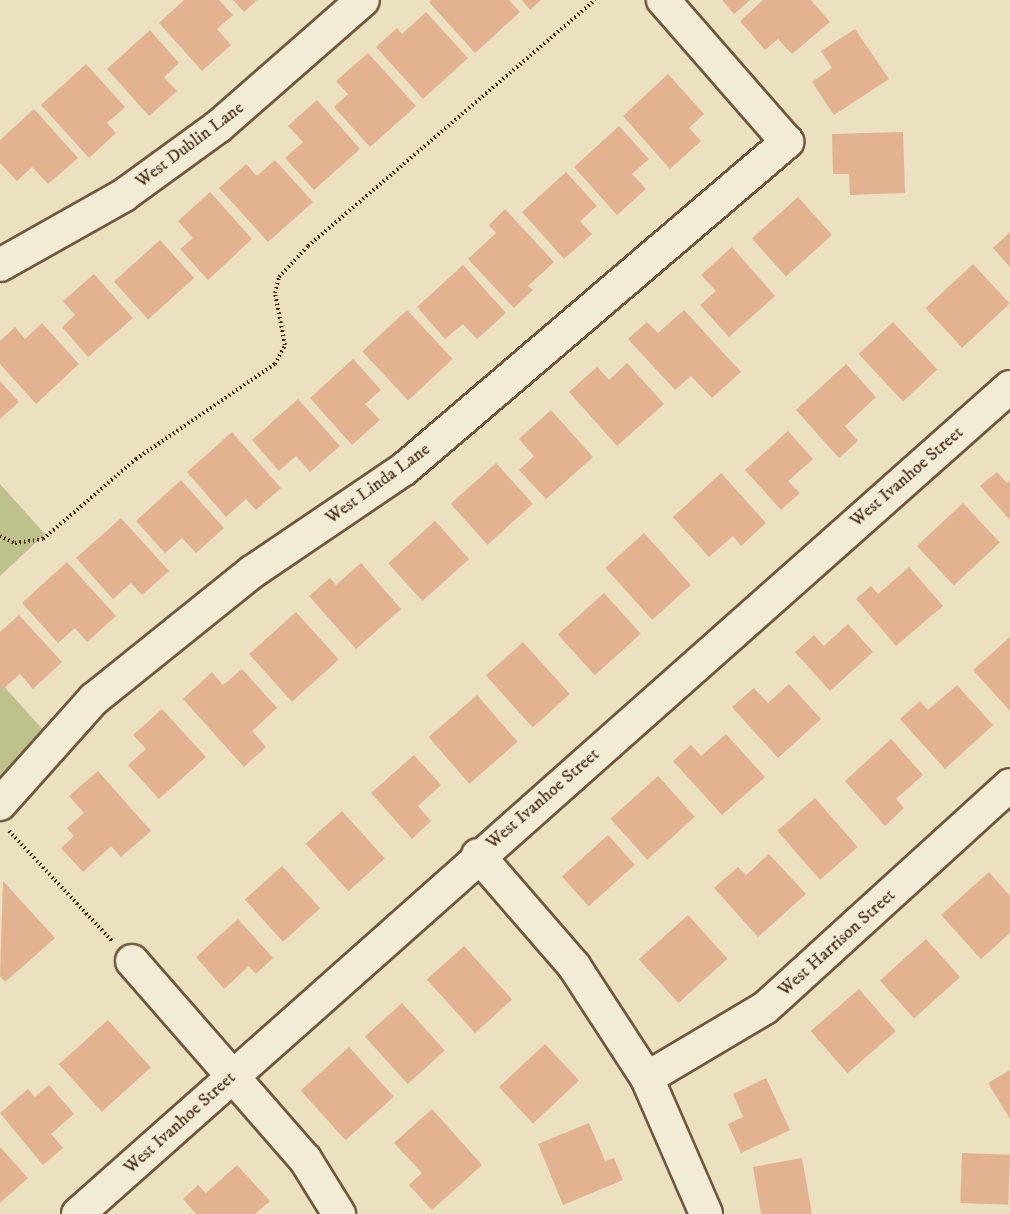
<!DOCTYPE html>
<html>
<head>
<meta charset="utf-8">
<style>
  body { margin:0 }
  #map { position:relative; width:1010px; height:1214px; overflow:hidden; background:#ebe1c0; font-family:"IM FELL DW Pica",serif }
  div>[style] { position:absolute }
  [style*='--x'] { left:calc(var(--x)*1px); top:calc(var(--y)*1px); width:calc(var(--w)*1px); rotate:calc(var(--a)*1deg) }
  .green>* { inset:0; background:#bfc18d }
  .building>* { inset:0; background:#e2b291; transform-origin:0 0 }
  .path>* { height:4px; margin-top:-2px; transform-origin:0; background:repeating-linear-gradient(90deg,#462b13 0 1.5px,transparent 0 4.5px) }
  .roads { filter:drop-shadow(2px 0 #6f583e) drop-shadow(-2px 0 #6f583e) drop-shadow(0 2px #6f583e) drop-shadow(0 -2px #6f583e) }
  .minor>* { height:32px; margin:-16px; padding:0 16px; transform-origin:16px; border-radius:16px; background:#f2ecd6 }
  span { translate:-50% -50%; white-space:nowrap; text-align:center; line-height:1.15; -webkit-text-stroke:4.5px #f2ecd6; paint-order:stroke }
  .street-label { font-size:18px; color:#462b13 }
</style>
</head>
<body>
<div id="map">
  <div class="green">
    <i style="clip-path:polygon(0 484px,45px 534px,0 576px)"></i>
    <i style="clip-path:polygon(0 682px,55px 743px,0 804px)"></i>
  </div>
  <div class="building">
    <i style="clip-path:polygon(184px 0,219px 0,233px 15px,217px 29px,231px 45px,202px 71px,159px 23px)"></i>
    <i style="clip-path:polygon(233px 0,257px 0,244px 12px)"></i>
    <i style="clip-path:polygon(431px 0,509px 0,520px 12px,475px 53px,429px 2px)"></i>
    <i style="clip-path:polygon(522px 0,541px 0,530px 10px)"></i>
    <i style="clip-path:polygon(722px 0,750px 0,734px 14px)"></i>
    <i style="clip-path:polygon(763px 0,811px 0,830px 22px,792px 54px,778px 39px,765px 50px,740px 21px)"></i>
    <i style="clip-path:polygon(426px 12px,468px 58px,423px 99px,376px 47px,397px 28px,402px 34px)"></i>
    <i style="clip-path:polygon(855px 29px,889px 79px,834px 115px,812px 82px,832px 68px,821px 51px)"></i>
    <i style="clip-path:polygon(150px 30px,179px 63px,164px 77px,177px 91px,149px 116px,107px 69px)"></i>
    <i style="clip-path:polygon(368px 53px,416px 106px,370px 147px,334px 107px,348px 94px,336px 81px)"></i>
    <i style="clip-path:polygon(86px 64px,125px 107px,107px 123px,116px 133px,89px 158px,41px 105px)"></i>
    <i style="clip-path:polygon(668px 74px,704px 114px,689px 128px,701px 141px,670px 169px,623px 116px)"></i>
    <i style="clip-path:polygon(317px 100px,360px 149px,314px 190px,285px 158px,303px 142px,288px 126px)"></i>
    <i style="clip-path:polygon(34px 109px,78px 158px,48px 184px,32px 167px,17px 181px,0 163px,0 140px)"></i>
    <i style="clip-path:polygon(619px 126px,649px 159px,632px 174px,646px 189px,617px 215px,574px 167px)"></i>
    <i style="clip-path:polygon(903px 132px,905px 193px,850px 195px,849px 174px,833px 174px,832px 134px)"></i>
    <i style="clip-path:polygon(275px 160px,313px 202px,268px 242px,219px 188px,246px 164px,257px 176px)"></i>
    <i style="clip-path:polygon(566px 172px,597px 206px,580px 221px,592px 234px,564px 259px,522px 212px)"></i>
    <i style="clip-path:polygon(210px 192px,252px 239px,208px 280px,180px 249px,193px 238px,178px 221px)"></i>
    <i style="left:798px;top:197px;width:51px;height:62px;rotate:48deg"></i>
    <i style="clip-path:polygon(505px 209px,554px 262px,528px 286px,533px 290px,514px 308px,468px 259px,496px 233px,489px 225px)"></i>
    <i style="clip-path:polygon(1010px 232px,1010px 267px,993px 248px)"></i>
    <i style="left:160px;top:240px;width:51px;height:62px;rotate:48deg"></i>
    <i style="clip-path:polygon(732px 247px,775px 296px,729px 337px,700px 305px,716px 291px,701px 275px)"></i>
    <i style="left:973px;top:264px;width:54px;height:65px;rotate:47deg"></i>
    <i style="clip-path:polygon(463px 265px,506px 313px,477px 339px,463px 324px,445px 339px,417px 307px)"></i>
    <i style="clip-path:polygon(94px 274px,133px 318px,88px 357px,62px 327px,75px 315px,63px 301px)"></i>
    <i style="left:407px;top:310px;width:67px;height:61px;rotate:47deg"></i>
    <i style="clip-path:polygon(684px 310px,741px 372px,712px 398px,691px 376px,675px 390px,628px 339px,647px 322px,658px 333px)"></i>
    <i style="left:893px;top:322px;width:65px;height:47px;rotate:47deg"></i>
    <i style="clip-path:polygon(42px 323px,79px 364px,36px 404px,0 364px,0 341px,15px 327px,25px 339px)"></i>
    <i style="clip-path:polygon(353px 359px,381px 390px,365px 404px,380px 420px,352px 445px,310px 398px)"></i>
    <i style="clip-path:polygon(627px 363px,664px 404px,617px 446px,569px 392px,597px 367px,609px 380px)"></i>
    <i style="clip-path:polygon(846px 364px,876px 397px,845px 426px,858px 441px,839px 458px,796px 410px)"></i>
    <i style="clip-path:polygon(0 381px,19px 402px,0 419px)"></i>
    <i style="clip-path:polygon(298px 399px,340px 446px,310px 472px,296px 456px,279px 471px,252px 440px)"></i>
    <i style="clip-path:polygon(551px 410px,593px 457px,546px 499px,519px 470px,534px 456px,519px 439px)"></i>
    <i style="clip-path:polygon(788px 431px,813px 459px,788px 481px,800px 493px,781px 510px,745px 470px)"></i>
    <i style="clip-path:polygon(232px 432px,281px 488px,256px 510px,246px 499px,226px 517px,187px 472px)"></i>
    <i style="left:496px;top:463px;width:55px;height:61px;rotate:48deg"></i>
    <i style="clip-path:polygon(997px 472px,1007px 483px,1010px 480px,1010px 520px,980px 486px)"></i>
    <i style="clip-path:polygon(721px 473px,766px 523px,741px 546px,733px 536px,709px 557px,673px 517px)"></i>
    <i style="clip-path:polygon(181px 480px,224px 528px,196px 553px,182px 538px,165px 553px,136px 521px)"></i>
    <i style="left:963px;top:503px;width:54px;height:63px;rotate:47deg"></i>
    <i style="clip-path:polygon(121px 518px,169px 571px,142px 595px,131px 583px,113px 599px,76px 558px)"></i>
    <i style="left:435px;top:521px;width:51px;height:63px;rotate:48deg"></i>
    <i style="left:644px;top:533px;width:70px;height:52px;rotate:48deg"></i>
    <i style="clip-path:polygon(67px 562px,116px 616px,87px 642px,75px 628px,58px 643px,22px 603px)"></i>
    <i style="clip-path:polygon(361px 563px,401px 609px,356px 649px,309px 596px,330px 578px,336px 585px)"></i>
    <i style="clip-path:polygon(909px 567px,943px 606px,896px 646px,856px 599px,871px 586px,878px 594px)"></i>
    <i style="left:604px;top:593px;width:55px;height:62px;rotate:48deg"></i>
    <i style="left:296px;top:612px;width:64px;height:63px;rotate:48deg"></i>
    <i style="clip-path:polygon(19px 615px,62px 662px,33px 689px,20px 674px,4px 688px,0 684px,0 632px)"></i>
    <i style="clip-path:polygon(848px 624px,873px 652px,830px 691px,795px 652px,814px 635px,824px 646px)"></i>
    <i style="clip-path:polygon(1010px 637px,1010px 711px,973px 670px)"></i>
    <i style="left:523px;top:642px;width:70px;height:50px;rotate:48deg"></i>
    <i style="clip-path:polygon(242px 669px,277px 708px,252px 731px,266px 747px,244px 767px,183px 699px,212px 672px,223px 685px)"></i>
    <i style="clip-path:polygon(789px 684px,821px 719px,778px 758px,732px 707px,754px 688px,768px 703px)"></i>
    <i style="clip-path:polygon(957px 685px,993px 725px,945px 769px,900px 719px,920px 701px,928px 710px)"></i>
    <i style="left:477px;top:695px;width:62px;height:64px;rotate:49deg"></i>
    <i style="clip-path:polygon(162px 709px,206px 757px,159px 799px,128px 765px,146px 749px,133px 735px)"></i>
    <i style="clip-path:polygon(726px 734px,765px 777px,722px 815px,673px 761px,691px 745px,701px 756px)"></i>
    <i style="clip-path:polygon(891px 739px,923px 775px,896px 799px,904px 808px,885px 826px,845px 781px)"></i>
    <i style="clip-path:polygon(414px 755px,441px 785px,418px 806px,431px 821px,412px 839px,371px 793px)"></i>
    <i style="clip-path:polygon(98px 771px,151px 831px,121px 857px,111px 846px,83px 872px,61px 848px,74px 836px,67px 828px,84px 813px,69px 796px)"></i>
    <i style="left:658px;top:776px;width:55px;height:64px;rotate:48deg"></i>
    <i style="left:815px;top:798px;width:65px;height:50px;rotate:49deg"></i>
    <i style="left:342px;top:811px;width:64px;height:49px;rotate:48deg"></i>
    <i style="left:608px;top:835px;width:40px;height:62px;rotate:48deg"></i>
    <i style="clip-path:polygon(769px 854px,806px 894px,758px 937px,714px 888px,738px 867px,746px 875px)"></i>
    <i style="left:282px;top:866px;width:57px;height:50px;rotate:48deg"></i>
    <i style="clip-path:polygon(989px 872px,1010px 896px,1010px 933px,981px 959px,941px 915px)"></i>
    <i style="clip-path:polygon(3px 881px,55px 938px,5px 982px,0 976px)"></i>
    <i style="left:688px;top:915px;width:59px;height:66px;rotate:48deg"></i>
    <i style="clip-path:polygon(238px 919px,273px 958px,256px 974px,249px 966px,224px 989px,196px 957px)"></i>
    <i style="left:926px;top:939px;width:51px;height:62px;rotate:48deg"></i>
    <i style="left:464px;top:946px;width:72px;height:50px;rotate:48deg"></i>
    <i style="left:859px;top:989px;width:56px;height:64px;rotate:49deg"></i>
    <i style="left:402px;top:1003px;width:64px;height:50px;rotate:48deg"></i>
    <i style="left:108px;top:1020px;width:64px;height:66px;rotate:48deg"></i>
    <i style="left:545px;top:1044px;width:50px;height:63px;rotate:47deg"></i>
    <i style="left:349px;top:1047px;width:67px;height:65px;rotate:48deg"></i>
    <i style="clip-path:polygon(1010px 1070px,1010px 1119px,988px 1083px)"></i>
    <i style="clip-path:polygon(766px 1078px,790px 1130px,741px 1153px,728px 1124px,743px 1117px,733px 1094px)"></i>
    <i style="clip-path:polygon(49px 1085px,74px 1114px,51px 1134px,63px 1148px,43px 1165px,0 1113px,28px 1089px,35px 1097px)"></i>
    <i style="clip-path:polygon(432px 1109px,482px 1165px,432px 1210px,409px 1185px,422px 1173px,394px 1143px)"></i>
    <i style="clip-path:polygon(589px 1123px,605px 1161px,614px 1158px,623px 1180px,563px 1205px,538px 1144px)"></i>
    <i style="clip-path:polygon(0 1147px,28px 1178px,0 1203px)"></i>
    <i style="left:962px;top:1153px;width:48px;height:50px;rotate:2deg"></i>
    <i style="clip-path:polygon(802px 1158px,812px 1214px,761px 1214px,753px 1167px)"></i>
    <i style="clip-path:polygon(237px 1165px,270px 1201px,255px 1214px,196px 1214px,183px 1199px,198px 1185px,206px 1193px)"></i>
  </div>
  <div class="path">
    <i style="--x:0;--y:536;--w:17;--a:25"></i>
    <i style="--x:15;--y:543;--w:28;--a:-8"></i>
    <i style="--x:43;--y:539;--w:123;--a:-40.7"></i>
    <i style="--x:136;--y:459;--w:168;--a:-34.4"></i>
    <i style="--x:275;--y:364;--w:21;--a:-62"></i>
    <i style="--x:285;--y:345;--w:53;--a:-100.9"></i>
    <i style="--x:275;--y:293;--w:16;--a:-76"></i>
    <i style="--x:279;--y:277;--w:42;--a:-46.9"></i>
    <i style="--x:308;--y:246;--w:378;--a:-40.6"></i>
    <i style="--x:9;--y:831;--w:152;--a:46.9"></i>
  </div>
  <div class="roads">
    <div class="minor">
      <i style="--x:0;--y:265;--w:142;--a:-29.4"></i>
      <i style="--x:124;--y:195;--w:117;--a:-36"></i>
      <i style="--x:219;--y:126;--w:191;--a:-41.2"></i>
      <i style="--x:0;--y:804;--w:141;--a:-48.2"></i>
      <i style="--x:94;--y:699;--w:203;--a:-38.8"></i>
      <i style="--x:252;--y:572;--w:184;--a:-34.1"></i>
      <i style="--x:404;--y:469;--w:504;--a:-40.49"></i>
      <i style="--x:787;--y:142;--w:189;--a:-131.1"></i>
      <i style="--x:478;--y:855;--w:147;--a:49.1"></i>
      <i style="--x:574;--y:966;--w:134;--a:56.9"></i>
      <i style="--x:647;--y:1078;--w:148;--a:66.5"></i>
      <i style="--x:132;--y:961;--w:263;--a:48.9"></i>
      <i style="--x:305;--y:1159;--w:65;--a:58.3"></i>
      <i style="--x:647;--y:1078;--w:137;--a:-30.7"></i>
      <i style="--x:765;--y:1008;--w:331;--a:-42.3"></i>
      <i style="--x:78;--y:1214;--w:1246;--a:-41.58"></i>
    </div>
  </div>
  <div class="street-label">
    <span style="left:190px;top:145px;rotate:-37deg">West Dublin Lane</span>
    <span style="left:907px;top:477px;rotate:-41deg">West Ivanhoe Street</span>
    <span style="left:378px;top:484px;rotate:-36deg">West Linda Lane</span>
    <span style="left:543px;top:799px;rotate:-41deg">West Ivanhoe Street</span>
    <span style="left:837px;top:943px;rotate:-42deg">West Harrison Street</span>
    <span style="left:180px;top:1123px;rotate:-42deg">West Ivanhoe Street</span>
  </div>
</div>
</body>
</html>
